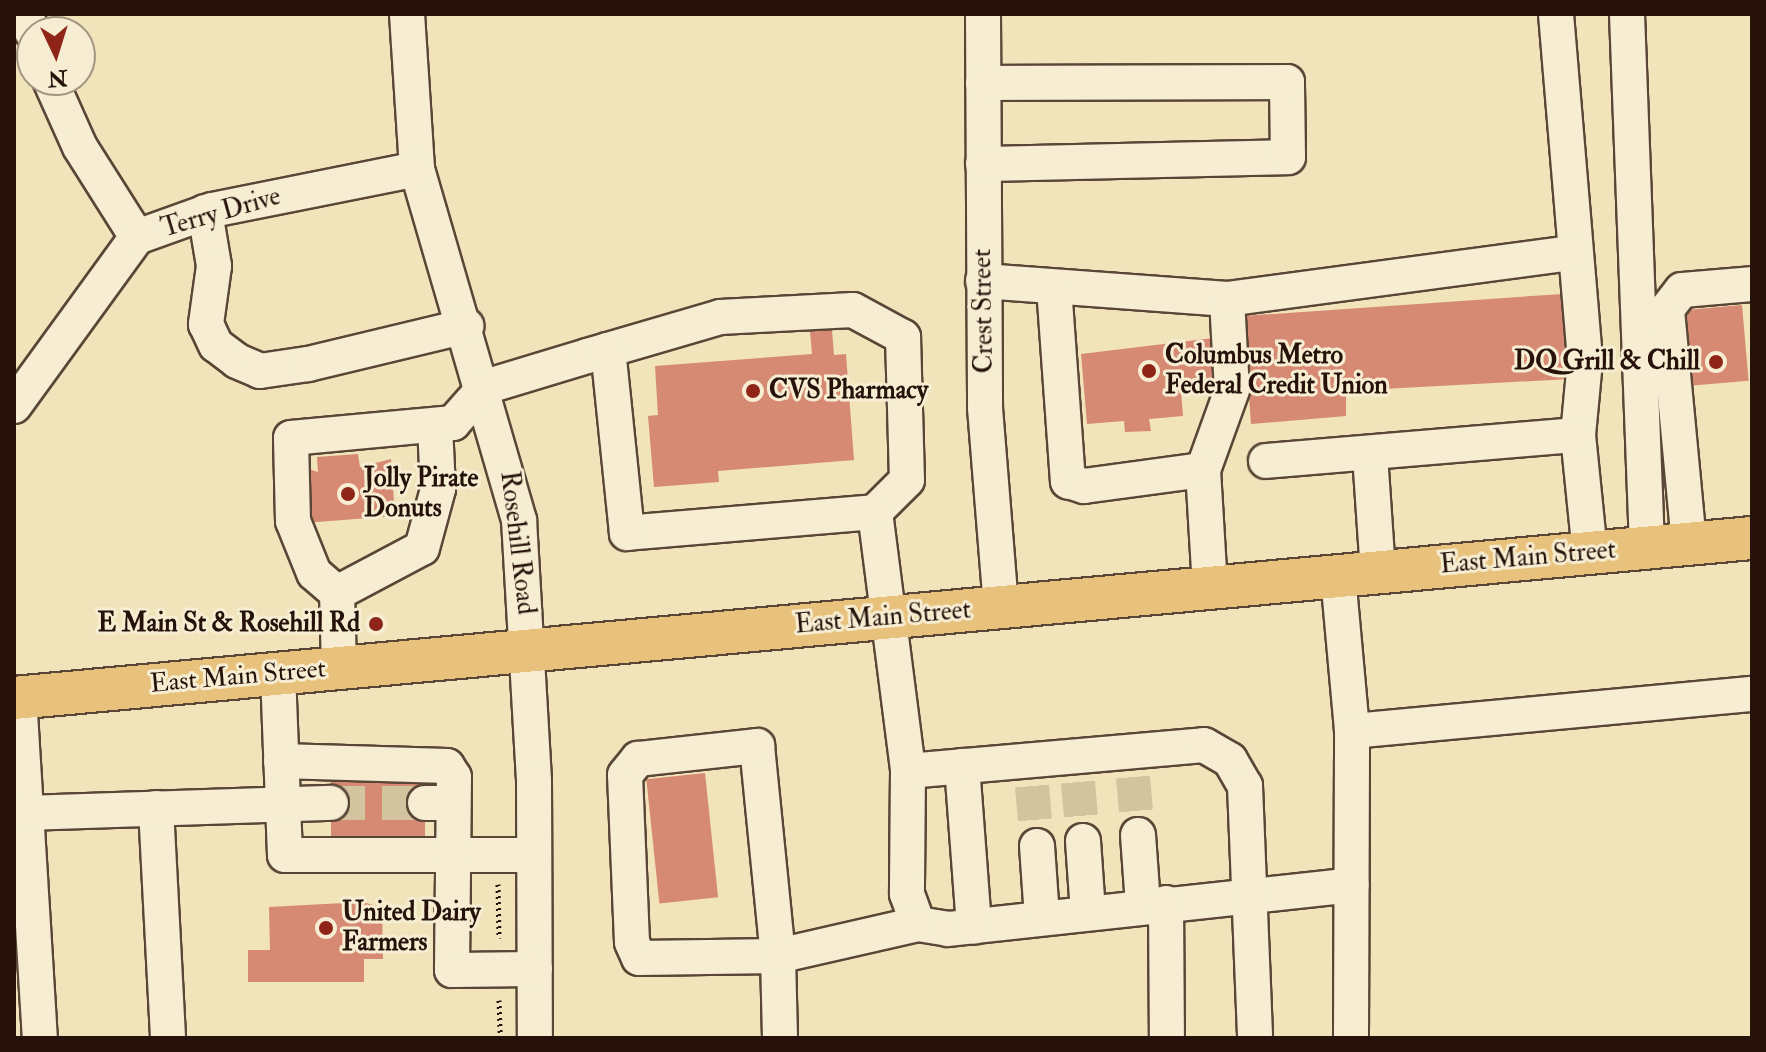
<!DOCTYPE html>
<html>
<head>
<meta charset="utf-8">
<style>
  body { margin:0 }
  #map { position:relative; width:1766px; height:1052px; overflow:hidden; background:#f1e3ba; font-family:"IM FELL Double Pica",serif }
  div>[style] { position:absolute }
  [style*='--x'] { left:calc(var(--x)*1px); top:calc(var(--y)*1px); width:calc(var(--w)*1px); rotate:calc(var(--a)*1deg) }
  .building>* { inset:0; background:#d68973; transform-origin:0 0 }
  .minor-tunnel>* { height:34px; margin-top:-17px; transform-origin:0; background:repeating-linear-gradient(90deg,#d3c4a0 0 34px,transparent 0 51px) }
  .path>* { height:5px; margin-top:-2.5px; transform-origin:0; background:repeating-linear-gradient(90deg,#26120a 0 2px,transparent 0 6px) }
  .roads { filter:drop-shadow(2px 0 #594636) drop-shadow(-2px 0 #594636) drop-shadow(0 2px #594636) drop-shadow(0 -2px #594636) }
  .minor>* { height:34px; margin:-17px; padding:0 17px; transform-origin:17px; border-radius:17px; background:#f6edd2 }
  .major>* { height:42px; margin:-21px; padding:0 21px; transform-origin:21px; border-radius:21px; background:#e8c27d }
  .dots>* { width:22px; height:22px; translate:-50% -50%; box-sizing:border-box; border:4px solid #f6edd2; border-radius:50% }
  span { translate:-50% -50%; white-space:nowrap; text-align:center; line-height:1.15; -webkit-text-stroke:6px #f6edd2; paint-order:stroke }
  .street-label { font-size:26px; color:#26120a }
  .poi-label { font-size:26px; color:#26120a; font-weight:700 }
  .left { translate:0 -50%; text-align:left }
  .right { translate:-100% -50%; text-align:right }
  .frame { position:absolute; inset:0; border:16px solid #26120a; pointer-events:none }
  .north { position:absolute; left:16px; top:16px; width:80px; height:80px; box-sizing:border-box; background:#f6edd2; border:2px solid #a39582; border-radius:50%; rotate:176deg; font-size:22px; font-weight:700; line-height:32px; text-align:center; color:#26120a }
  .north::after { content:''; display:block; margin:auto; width:28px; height:36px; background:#8f2418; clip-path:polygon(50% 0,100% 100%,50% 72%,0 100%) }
</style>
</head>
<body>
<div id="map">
  <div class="building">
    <i style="clip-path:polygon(1562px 294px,1570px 379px,1346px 391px,1346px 416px,1251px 424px,1243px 316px)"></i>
    <i style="left:1742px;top:305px;width:76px;height:56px;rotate:85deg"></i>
    <i style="clip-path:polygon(831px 318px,834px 355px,846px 354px,854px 460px,718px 471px,719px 482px,654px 487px,648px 416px,658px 415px,655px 366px,812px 354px,809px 320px)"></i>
    <i style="clip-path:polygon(1213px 338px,1217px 388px,1181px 391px,1183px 416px,1149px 419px,1151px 431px,1125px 432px,1124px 421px,1087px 424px,1081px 354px)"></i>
    <i style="clip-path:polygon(358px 454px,360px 467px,391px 459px,395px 516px,304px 523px,300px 466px,318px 472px,317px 457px)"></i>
    <i style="left:425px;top:765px;width:76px;height:94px;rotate:90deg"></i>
    <i style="left:705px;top:773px;width:125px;height:59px;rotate:84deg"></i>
    <i style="clip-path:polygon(362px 902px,382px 907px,383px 959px,364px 959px,364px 982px,248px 982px,248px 950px,270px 950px,269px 907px)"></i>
  </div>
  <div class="minor-tunnel">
    <i style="--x:1133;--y:777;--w:58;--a:85.1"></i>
    <i style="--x:1078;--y:782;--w:59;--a:85.2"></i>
    <i style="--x:1032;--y:786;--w:60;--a:85.2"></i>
    <i style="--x:331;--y:803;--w:94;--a:0"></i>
  </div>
  <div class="path">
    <i style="--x:498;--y:884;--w:54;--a:88.9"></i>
    <i style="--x:499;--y:1000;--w:38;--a:88"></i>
  </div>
  <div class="roads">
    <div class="minor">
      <i style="--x:26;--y:14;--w:19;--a:72"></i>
      <i style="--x:407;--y:14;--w:155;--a:86.3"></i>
      <i style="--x:417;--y:169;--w:366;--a:73.8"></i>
      <i style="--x:519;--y:520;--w:261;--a:86.7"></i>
      <i style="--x:534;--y:781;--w:257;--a:89.8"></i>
      <i style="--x:983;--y:14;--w:394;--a:89.7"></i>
      <i style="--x:985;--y:408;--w:200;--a:85.4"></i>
      <i style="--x:1556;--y:14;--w:348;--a:85.2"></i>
      <i style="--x:1585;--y:361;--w:74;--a:95.4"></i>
      <i style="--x:1578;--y:435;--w:119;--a:84.2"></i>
      <i style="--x:1627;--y:14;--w:533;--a:87.85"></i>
      <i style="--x:50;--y:80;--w:73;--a:65.9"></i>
      <i style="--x:80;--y:147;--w:107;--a:57.7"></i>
      <i style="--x:983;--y:164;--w:305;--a:-1.3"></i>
      <i style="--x:1288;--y:157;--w:75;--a:-90.8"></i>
      <i style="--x:1287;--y:82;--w:304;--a:179.8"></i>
      <i style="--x:205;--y:212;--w:55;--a:80.5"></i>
      <i style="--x:214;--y:266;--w:59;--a:97.9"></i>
      <i style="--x:206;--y:324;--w:23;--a:65"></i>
      <i style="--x:216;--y:345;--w:26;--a:37"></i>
      <i style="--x:237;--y:361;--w:25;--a:23"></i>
      <i style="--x:260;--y:371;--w:49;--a:-8.3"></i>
      <i style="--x:308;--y:364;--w:163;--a:-13.5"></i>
      <i style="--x:983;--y:281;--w:245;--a:4.2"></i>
      <i style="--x:1227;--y:299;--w:91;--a:86.9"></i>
      <i style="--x:1232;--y:390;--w:85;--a:109.9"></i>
      <i style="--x:1203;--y:470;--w:118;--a:86.6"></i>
      <i style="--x:1054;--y:287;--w:195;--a:85.9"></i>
      <i style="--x:1068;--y:481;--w:17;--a:17"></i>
      <i style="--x:1084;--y:486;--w:120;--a:-7.7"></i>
      <i style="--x:1227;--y:299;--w:350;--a:-7.6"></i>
      <i style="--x:14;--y:406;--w:209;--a:-54"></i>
      <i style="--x:137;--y:237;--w:80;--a:-19.8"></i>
      <i style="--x:212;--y:210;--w:209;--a:-11.3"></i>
      <i style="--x:1370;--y:455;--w:117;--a:86.1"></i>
      <i style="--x:1266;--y:461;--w:313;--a:-4.8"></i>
      <i style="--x:875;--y:512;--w:261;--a:82.7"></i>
      <i style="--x:908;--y:771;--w:123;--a:90.5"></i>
      <i style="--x:907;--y:894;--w:32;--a:70"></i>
      <i style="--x:918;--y:924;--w:30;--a:9"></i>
      <i style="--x:948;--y:929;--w:406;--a:-6.2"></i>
      <i style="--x:1689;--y:543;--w:235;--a:-95.4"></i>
      <i style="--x:1667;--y:309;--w:24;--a:-52"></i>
      <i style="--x:1682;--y:290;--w:70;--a:-4.9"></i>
      <i style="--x:1338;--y:576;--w:156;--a:84.8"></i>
      <i style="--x:1352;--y:731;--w:402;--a:-5.3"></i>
      <i style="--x:337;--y:593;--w:96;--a:-27.9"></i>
      <i style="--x:422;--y:548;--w:61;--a:-74.8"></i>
      <i style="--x:438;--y:489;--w:64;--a:-92.7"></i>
      <i style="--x:339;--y:668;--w:75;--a:-91.5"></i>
      <i style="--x:337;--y:593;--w:30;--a:-139"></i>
      <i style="--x:314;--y:573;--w:56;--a:-112"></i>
      <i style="--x:293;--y:521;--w:83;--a:-91.4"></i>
      <i style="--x:291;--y:438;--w:163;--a:-5.3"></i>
      <i style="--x:453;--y:423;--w:48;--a:-48.4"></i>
      <i style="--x:485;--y:387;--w:107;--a:-16.9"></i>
      <i style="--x:587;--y:356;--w:139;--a:-16.3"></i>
      <i style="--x:720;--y:317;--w:133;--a:-3"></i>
      <i style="--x:853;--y:310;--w:57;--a:28.4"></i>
      <i style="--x:903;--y:337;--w:143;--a:88.4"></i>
      <i style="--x:907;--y:480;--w:45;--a:135"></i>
      <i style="--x:875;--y:512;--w:249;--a:175.2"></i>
      <i style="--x:627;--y:533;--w:184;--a:-95.9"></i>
      <i style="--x:278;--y:673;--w:182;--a:87.8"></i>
      <i style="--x:285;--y:855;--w:249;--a:0"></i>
      <i style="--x:19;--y:697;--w:342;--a:86.5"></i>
      <i style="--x:757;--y:746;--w:211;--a:84.3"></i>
      <i style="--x:778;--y:956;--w:139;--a:179.2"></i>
      <i style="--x:639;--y:958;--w:17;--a:-114"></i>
      <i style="--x:632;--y:942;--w:167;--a:-92.4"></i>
      <i style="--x:625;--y:775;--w:21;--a:-51"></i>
      <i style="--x:638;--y:759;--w:120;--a:-6.2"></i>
      <i style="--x:281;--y:761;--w:166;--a:1.7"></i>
      <i style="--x:447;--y:766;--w:13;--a:58"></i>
      <i style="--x:454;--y:777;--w:193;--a:90.6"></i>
      <i style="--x:452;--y:970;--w:83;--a:-0.7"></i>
      <i style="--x:962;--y:766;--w:161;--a:85.7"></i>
      <i style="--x:908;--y:771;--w:297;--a:-5"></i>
      <i style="--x:1204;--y:745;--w:30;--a:30"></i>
      <i style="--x:1230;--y:760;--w:30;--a:60"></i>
      <i style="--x:1245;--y:786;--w:252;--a:87.7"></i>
      <i style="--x:425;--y:803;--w:28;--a:0"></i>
      <i style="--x:156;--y:808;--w:230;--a:87"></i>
      <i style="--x:27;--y:813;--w:304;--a:-1.9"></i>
      <i style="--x:1138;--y:835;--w:70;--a:85.9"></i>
      <i style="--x:1083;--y:841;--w:71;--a:86"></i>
      <i style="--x:1037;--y:846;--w:72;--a:86"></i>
      <i style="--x:1166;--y:903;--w:135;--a:89.6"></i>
      <i style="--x:780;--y:1038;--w:82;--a:-91.4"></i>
      <i style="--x:778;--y:956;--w:144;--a:-12.9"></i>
      <i style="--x:1351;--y:1038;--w:307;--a:-89.8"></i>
    </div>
    <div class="major">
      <i style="--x:14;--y:698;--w:1745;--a:-5.26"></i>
    </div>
  </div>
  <div class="dots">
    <i style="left:1716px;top:362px;background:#8f2418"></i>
    <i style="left:1149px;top:371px;background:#8f2418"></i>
    <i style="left:753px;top:391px;background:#8f2418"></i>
    <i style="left:348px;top:494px;background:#8f2418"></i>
    <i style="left:376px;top:624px;background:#8f2418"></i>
    <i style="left:326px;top:928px;background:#8f2418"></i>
  </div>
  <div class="street-label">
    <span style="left:221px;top:213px;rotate:-16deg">Terry Drive</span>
    <span style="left:984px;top:311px;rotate:-91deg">Crest Street</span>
    <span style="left:517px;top:543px;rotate:83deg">Rosehill Road</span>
    <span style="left:1528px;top:558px;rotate:-5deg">East Main Street</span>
    <span style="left:883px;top:618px;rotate:-5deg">East Main Street</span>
    <span style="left:238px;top:677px;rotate:-5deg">East Main Street</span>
  </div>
  <div class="poi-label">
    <span class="left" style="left:1165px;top:371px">Columbus Metro<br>Federal Credit Union</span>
    <span class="right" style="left:1700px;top:362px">DQ Grill &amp; Chill</span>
    <span class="left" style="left:769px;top:391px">CVS Pharmacy</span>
    <span class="left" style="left:364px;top:494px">Jolly Pirate<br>Donuts</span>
    <span class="right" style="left:360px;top:624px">E Main St &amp; Rosehill Rd</span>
    <span class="left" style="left:342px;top:928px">United Dairy<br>Farmers</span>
  </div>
  <div class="frame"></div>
  <div class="north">N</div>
</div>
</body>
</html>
